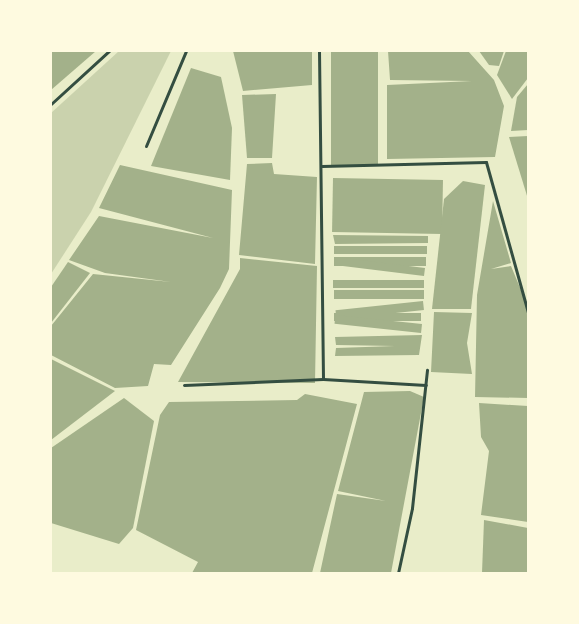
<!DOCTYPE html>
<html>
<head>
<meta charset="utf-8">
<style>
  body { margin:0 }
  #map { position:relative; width:579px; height:624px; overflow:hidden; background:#e9edc9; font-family:"Golos Text",sans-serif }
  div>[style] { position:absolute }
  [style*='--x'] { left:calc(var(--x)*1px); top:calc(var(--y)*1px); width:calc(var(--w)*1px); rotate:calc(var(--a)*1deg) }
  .green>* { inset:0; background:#cad2ad }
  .water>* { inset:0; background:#a3b18a; transform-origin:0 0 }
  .service>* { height:3px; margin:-1.5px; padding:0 1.5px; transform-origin:1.5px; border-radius:1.5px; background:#344e41 }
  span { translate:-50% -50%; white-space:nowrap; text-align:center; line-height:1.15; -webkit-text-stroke:6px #fefae0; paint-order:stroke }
  .frame { position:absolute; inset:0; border:52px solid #fefae0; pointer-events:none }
</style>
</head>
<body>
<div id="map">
  <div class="green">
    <i style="clip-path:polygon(119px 51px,171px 51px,91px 212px,51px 274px,51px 113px)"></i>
  </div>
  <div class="water">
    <i style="clip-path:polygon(51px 51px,96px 51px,51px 90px)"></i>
    <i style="clip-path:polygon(233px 51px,312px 51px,312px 85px,243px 91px)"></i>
    <i style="left:331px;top:51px;width:47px;height:114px"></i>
    <i style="clip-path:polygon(388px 51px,468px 51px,494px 80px,504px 106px,495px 157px,387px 159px,387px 85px,472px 81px,390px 80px)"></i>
    <i style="clip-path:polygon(479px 51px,504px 51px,499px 66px,489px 65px)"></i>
    <i style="clip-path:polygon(506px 51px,528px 51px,528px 78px,512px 99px,497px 75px)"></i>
    <i style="clip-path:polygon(191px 68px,221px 77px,232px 128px,230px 180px,151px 166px)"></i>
    <i style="clip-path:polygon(528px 84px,528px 130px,511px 131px,517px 97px)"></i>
    <i style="clip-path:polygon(276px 94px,272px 158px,247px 158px,242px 95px)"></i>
    <i style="clip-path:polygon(528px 136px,528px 199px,509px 137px)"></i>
    <i style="clip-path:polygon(272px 163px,274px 174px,317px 177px,315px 264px,239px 255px,247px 164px)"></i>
    <i style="clip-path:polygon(120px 165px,232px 190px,229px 269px,220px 288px,171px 365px,154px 364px,148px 386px,115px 388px,51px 355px,51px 326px,93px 274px,171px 282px,105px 273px,69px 260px,99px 216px,213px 238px,99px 208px)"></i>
    <i style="left:333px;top:178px;width:110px;height:54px;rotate:1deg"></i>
    <i style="clip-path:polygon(463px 181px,485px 185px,471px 309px,432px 309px,444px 199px)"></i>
    <i style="clip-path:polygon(493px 201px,511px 263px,491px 269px,511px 266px,528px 307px,528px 398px,475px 397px,477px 295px)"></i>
    <i style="clip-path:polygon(333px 235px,428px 236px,428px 243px,335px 244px)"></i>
    <i style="left:427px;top:246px;width:8px;height:93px;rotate:90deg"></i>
    <i style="left:426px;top:257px;width:9px;height:92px;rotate:90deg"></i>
    <i style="clip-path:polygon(240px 258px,317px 266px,315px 383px,178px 382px,240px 269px)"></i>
    <i style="clip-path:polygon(68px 262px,90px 273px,51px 323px,51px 287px)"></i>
    <i style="left:425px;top:268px;width:8px;height:90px;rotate:97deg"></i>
    <i style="left:424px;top:280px;width:8px;height:91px;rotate:90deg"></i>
    <i style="left:424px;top:290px;width:9px;height:90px;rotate:90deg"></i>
    <i style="left:423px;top:301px;width:9px;height:88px;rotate:84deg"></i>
    <i style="clip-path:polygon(434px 312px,472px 313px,467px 343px,472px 374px,431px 372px)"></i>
    <i style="left:421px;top:313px;width:8px;height:87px;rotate:90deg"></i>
    <i style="left:422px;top:324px;width:9px;height:87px;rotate:96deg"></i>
    <i style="clip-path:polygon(422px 335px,419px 355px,335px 356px,336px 348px,395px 346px,336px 345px,335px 337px)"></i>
    <i style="clip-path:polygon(51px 359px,115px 391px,51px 440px)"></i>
    <i style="clip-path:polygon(410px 391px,424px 397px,391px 573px,320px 573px,337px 494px,386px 501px,338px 491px,364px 392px)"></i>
    <i style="clip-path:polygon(305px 394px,357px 404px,312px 573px,192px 573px,198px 562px,136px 530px,160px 415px,169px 402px,297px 400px)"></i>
    <i style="clip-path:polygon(124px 398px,154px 421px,133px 528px,119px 544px,51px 523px,51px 448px)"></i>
    <i style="clip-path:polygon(479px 403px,528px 406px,528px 522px,481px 515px,489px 451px,481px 437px)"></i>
    <i style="clip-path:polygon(484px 520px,528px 528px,528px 573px,482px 573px)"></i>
  </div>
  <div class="service">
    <i style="--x:319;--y:51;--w:328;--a:89.3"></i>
    <i style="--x:51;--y:104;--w:79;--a:-42.4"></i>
    <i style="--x:146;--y:146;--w:103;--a:-67.2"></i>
    <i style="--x:322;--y:166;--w:164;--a:-1.4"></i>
    <i style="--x:486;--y:162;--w:156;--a:74.4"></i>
    <i style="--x:184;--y:385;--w:139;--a:-2.5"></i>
    <i style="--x:323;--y:379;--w:103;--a:3.3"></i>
    <i style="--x:398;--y:573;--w:66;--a:-77.8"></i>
    <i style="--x:412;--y:508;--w:139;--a:-83.8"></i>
  </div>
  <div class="frame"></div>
</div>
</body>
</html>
